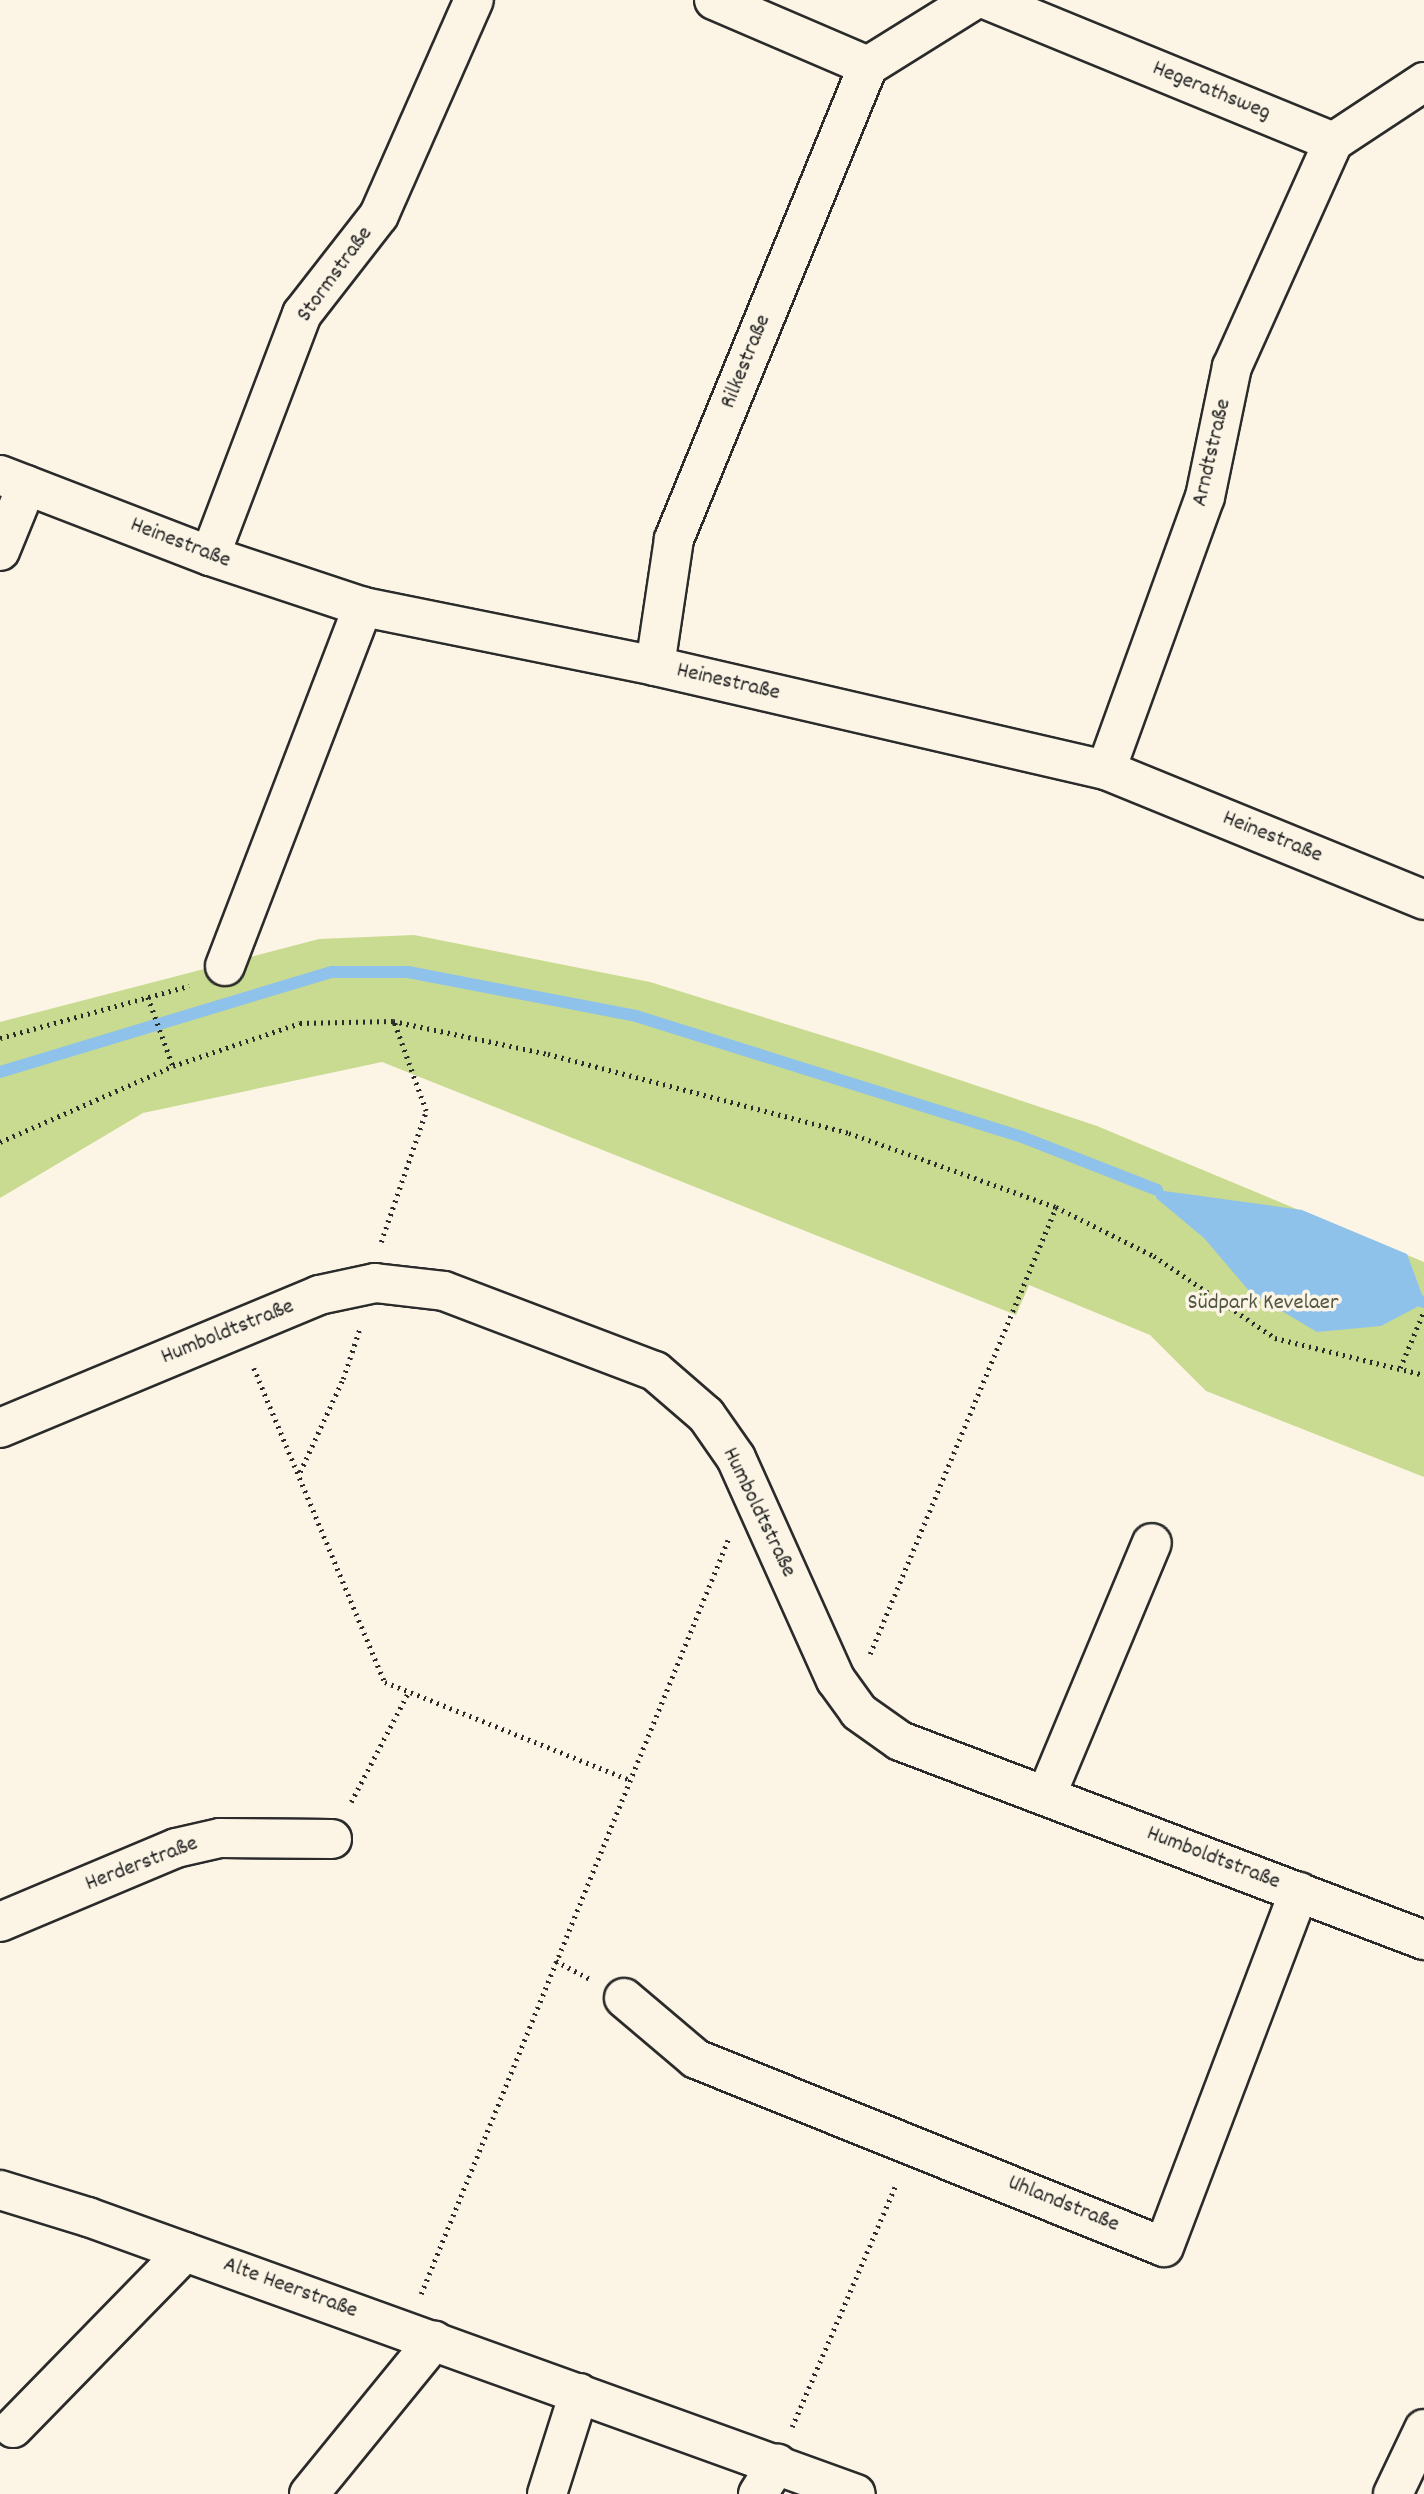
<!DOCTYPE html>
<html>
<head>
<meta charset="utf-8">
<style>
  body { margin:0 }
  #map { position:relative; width:1424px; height:2494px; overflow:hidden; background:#fcf5e5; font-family:Dekko,sans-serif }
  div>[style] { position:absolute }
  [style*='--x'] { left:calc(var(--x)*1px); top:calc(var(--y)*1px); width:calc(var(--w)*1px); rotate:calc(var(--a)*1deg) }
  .green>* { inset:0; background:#c9db90 }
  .water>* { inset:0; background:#8ec2eb }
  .stream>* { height:12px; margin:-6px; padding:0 6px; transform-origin:6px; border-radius:6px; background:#8ec2eb }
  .path>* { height:4.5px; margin-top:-2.25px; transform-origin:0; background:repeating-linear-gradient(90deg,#2b2b2b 0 2px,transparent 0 7px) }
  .roads { filter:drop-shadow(2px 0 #2b2b2b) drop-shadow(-2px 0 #2b2b2b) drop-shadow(0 2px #2b2b2b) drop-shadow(0 -2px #2b2b2b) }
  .minor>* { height:38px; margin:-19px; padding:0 19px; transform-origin:19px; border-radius:19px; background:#fcf5e5 }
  span { translate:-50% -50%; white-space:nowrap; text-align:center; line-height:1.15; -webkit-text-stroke:7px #fcf5e5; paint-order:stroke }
  .street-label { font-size:23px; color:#2b2b2b }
  .park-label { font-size:23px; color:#525744 }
</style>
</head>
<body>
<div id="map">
  <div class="green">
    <i style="clip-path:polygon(414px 935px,650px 982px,876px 1052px,1097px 1126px,1424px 1262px,1424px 1477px,1206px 1391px,1150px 1335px,1029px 1285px,1016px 1315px,382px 1062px,143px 1113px,0 1198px,0 1022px,319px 939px)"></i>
  </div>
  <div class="water">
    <i style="clip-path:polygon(1157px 1190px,1302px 1210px,1407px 1254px,1423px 1297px,1417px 1307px,1381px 1326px,1317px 1332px,1250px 1292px,1204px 1238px,1156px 1198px)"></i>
  </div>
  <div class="stream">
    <i style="--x:0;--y:1072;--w:347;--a:-16.8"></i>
    <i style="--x:332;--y:972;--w:76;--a:0"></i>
    <i style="--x:408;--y:972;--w:232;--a:10.9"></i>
    <i style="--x:636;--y:1016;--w:405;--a:17.4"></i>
    <i style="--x:1022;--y:1137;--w:145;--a:21.4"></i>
    <i style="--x:1420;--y:1301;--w:4;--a:14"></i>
  </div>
  <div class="path">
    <i style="--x:148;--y:997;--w:73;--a:70.1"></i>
    <i style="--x:0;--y:1038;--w:196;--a:-15.4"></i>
    <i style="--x:0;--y:1142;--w:189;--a:-23.7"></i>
    <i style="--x:173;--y:1066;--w:134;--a:-18.7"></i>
    <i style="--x:300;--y:1023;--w:93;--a:-1.2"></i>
    <i style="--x:393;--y:1021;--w:158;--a:12"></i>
    <i style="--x:548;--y:1054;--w:311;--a:14.7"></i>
    <i style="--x:849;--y:1133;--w:220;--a:19.7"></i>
    <i style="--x:1056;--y:1207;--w:110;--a:26.6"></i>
    <i style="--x:1154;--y:1256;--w:146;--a:34.1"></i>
    <i style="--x:1275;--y:1338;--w:154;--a:13.9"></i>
    <i style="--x:381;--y:1242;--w:139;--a:-71"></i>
    <i style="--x:426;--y:1111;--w:95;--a:-109.8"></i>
    <i style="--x:254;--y:1368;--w:340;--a:67.4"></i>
    <i style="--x:385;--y:1682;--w:264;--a:21.8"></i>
    <i style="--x:1400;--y:1368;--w:62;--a:-67.2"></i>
    <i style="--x:300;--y:1472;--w:102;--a:-65.2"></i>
    <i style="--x:343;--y:1379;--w:54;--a:-71.6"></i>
    <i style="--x:870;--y:1654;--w:484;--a:-67.4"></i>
    <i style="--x:351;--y:1802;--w:125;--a:-62.4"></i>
    <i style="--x:556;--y:1961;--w:38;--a:28"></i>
    <i style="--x:421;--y:2294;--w:814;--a:-67.85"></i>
    <i style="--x:792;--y:2427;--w:264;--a:-66.8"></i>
  </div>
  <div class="roads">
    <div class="minor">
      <i style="--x:714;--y:0;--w:168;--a:23.2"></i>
      <i style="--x:868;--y:66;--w:125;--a:-31.9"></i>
      <i style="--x:987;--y:0;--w:374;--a:22.3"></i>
      <i style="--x:1333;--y:142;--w:109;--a:-33.4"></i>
      <i style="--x:0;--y:475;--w:225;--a:21.1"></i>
      <i style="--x:210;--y:556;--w:161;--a:18.4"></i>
      <i style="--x:363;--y:607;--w:298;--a:11.4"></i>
      <i style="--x:655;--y:666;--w:463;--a:13"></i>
      <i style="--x:1106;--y:770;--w:344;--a:22.2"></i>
      <i style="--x:0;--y:551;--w:71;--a:-67.8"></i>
      <i style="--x:210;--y:556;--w:259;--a:-69.2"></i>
      <i style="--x:302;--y:314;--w:125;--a:-52.1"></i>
      <i style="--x:379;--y:215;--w:235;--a:-66.2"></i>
      <i style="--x:655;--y:666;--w:128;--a:-81.5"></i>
      <i style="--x:674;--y:539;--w:511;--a:-67.7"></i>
      <i style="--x:1106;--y:770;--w:290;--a:-70.1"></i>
      <i style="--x:1205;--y:497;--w:133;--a:-78.3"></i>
      <i style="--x:1232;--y:367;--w:247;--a:-65.8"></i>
      <i style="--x:225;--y:966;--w:385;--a:-69"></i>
      <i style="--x:0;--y:1428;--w:346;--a:-22.6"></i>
      <i style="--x:319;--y:1295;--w:57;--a:-12.1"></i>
      <i style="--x:375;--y:1283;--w:69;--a:6.6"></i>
      <i style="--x:444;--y:1291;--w:226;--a:20.8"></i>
      <i style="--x:655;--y:1371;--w:67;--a:40.8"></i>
      <i style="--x:706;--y:1415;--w:52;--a:55.1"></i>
      <i style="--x:736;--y:1458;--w:243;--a:65.8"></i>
      <i style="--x:836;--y:1680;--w:39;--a:54"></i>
      <i style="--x:859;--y:1712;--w:50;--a:35.3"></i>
      <i style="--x:900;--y:1741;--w:561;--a:20.8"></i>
      <i style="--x:1046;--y:1796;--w:274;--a:-67.3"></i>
      <i style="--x:0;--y:1922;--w:191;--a:-22.8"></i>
      <i style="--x:176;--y:1848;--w:45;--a:-12.8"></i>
      <i style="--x:220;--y:1838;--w:112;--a:0.5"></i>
      <i style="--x:624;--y:1998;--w:94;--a:40.3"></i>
      <i style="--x:696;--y:2059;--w:504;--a:21.89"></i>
      <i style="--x:1164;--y:2247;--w:380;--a:-69.2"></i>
      <i style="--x:0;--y:2190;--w:92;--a:17.1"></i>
      <i style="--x:88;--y:2217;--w:816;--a:19.83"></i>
      <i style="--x:13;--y:2428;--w:246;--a:-45.7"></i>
      <i style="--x:309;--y:2494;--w:198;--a:-50.8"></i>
      <i style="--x:547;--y:2494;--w:106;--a:-72.4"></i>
      <i style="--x:758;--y:2494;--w:36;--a:-58"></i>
      <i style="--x:1393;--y:2494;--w:72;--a:-64.5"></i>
    </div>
  </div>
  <div class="street-label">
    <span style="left:1211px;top:92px;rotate:22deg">Hegerathsweg</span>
    <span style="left:336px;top:275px;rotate:-54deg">Stormstraße</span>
    <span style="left:747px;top:362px;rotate:-68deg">Rilkestraße</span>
    <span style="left:1213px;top:453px;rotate:-77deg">Arndtstraße</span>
    <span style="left:180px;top:544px;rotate:21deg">Heinestraße</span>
    <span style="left:728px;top:683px;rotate:13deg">Heinestraße</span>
    <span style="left:1272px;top:838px;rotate:22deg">Heinestraße</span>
    <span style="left:228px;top:1333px;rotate:-22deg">Humboldtstraße</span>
    <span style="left:758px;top:1513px;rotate:64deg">Humboldtstraße</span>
    <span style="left:1213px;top:1859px;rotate:21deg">Humboldtstraße</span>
    <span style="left:142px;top:1865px;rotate:-21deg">Herderstraße</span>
    <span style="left:1063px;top:2205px;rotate:22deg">Uhlandstraße</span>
    <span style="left:290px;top:2289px;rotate:20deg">Alte Heerstraße</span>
  </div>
  <div class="park-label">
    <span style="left:1263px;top:1304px">Südpark Kevelaer</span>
  </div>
</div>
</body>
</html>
